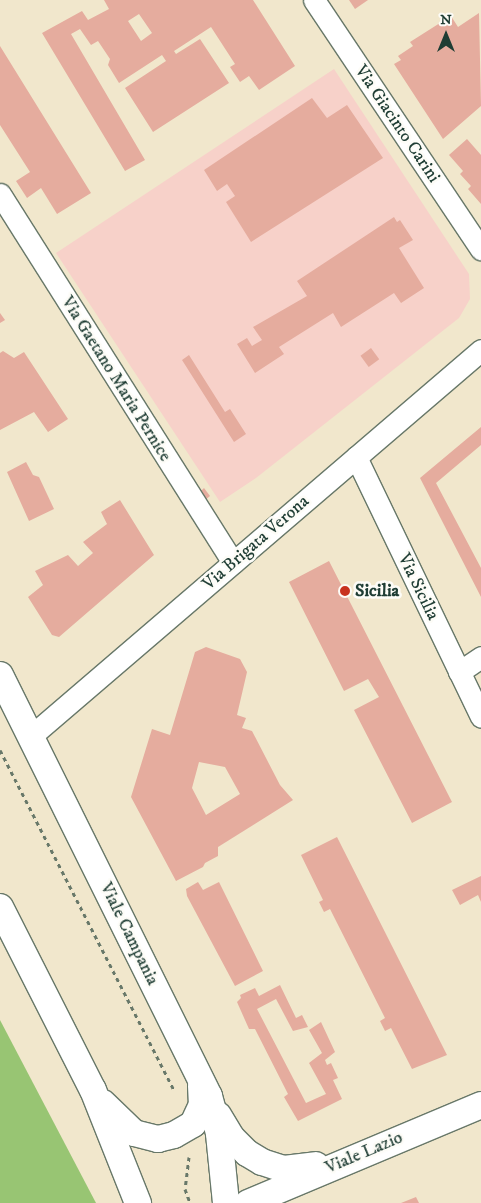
<!DOCTYPE html>
<html>
<head>
<meta charset="utf-8">
<style>
  body { margin:0 }
  #map { position:relative; width:481px; height:1203px; overflow:hidden; background:#f1e7cc; font-family:"IM FELL DW Pica",serif }
  div>[style] { position:absolute }
  [style*='--x'] { left:calc(var(--x)*1px); top:calc(var(--y)*1px); width:calc(var(--w)*1px); rotate:calc(var(--a)*1deg) }
  .built>* { inset:0; background:#f7d1c9 }
  .green>* { inset:0; background:#98c573 }
  .building>* { inset:0; background:#e5ac9e; transform-origin:0 0 }
  .path>* { height:3px; margin-top:-1.5px; transform-origin:0; background:repeating-linear-gradient(90deg,#687869 0 4px,transparent 0 8px) }
  .roads { filter:drop-shadow(1px 0 #687869) drop-shadow(-1px 0 #687869) drop-shadow(0 1px #687869) drop-shadow(0 -1px #687869) }
  .minor>* { height:21px; margin:-10.5px; padding:0 10.5px; transform-origin:10.5px; border-radius:10.5px; background:#fff }
  .tertiary>* { height:26px; margin:-13px; padding:0 13px; transform-origin:13px; border-radius:13px; background:#fff }
  .dots>* { width:14px; height:14px; translate:-50% -50%; box-sizing:border-box; border:2px solid #fdfcf7; border-radius:50% }
  span { translate:-50% -50%; white-space:nowrap; text-align:center; line-height:1.15; -webkit-text-stroke:5px #fdfcf7; paint-order:stroke }
  .street-label { font-size:18px; color:#1f3d34 }
  .poi-label { font-size:18px; color:#1f3d34; font-weight:700 }
  .left { translate:0 -50%; text-align:left }
  .north { position:absolute; left:421px; top:10px; width:50px; height:50px; -webkit-text-stroke:4px #fdfcf7; paint-order:stroke; rotate:0deg; font-size:14px; font-weight:700; line-height:20px; text-align:center; color:#1f3d34 }
  .north::after { content:''; display:block; margin:auto; width:18px; height:22px; background:#1f3d34; clip-path:polygon(50% 0,100% 100%,50% 72%,0 100%) }
</style>
</head>
<body>
<div id="map">
  <div class="built">
    <i style="clip-path:polygon(334px 69px,469px 274px,470px 299px,459px 318px,256px 478px,220px 502px,56px 253px)"></i>
  </div>
  <div class="green">
    <i style="clip-path:polygon(0 1020px,96px 1203px,0 1203px)"></i>
  </div>
  <div class="building">
    <i style="clip-path:polygon(evenodd,104px 0,253px 0,295px 66px,259px 90px,249px 76px,240px 82px,230px 67px,235px 64px,211px 27px,174px 51px,176px 54px,200px 39px,229px 83px,153px 132px,125px 88px,166px 61px,162px 55px,119px 83px,108px 65px,110px 59px,98px 41px,91px 45px,80px 29px,71px 34px,145px 160px,125px 171px,42px 33px,82px 11px,88px 20px,109px 9px,104px 0,139px 14px,152px 33px,141px 41px,128px 21px,139px 14px)"></i>
    <i style="clip-path:polygon(349px 0,368px 0,355px 9px)"></i>
    <i style="clip-path:polygon(479px 13px,481px 106px,443px 139px,394px 64px,401px 60px,398px 56px,413px 46px,410px 42px,451px 16px,458px 27px)"></i>
    <i style="clip-path:polygon(0 46px,91px 193px,57px 214px,41px 188px,27px 198px,16px 181px,30px 172px,0 125px)"></i>
    <i style="clip-path:polygon(312px 98px,327px 118px,347px 105px,383px 158px,251px 242px,226px 202px,235px 196px,227px 184px,217px 191px,204px 170px)"></i>
    <i style="clip-path:polygon(467px 139px,481px 155px,481px 204px,468px 189px,471px 186px,460px 174px,463px 171px,449px 155px)"></i>
    <i style="clip-path:polygon(394px 217px,397px 222px,400px 220px,413px 240px,399px 248px,424px 288px,401px 303px,394px 293px,341px 327px,333px 313px,279px 347px,284px 354px,255px 373px,237px 344px,247px 338px,252px 346px,262px 340px,253px 327px,307px 296px,297px 281px)"></i>
    <i style="clip-path:polygon(0 313px,5px 320px,0 323px)"></i>
    <i style="left:371px;top:348px;width:14px;height:13px;rotate:54deg"></i>
    <i style="clip-path:polygon(3px 351px,14px 358px,24px 352px,68px 419px,48px 432px,34px 412px,0 430px,0 353px)"></i>
    <i style="clip-path:polygon(189px 355px,225px 412px,230px 409px,246px 434px,234px 442px,182px 360px)"></i>
    <i style="clip-path:polygon(481px 427px,481px 445px,436px 483px,481px 568px,481px 597px,420px 478px)"></i>
    <i style="clip-path:polygon(26px 462px,33px 475px,39px 477px,54px 509px,29px 521px,7px 472px)"></i>
    <i style="clip-path:polygon(204px 488px,210px 496px,204px 501px,199px 493px)"></i>
    <i style="clip-path:polygon(120px 500px,154px 555px,59px 637px,52px 635px,28px 597px,43px 585px,35px 571px,68px 555px,78px 566px,93px 553px,83px 542px,107px 524px,101px 512px)"></i>
    <i style="clip-path:polygon(329px 561px,452px 802px,412px 823px,354px 710px,379px 697px,368px 679px,344px 691px,289px 582px)"></i>
    <i style="clip-path:polygon(evenodd,206px 647px,240px 659px,247px 672px,237px 715px,246px 718px,242px 728px,252px 731px,280px 785px,293px 800px,218px 847px,218px 856px,205px 863px,203px 867px,176px 881px,131px 797px,152px 729px,170px 735px,195px 652px,206px 647px,199px 762px,225px 767px,240px 794px,206px 815px,192px 788px,199px 762px)"></i>
    <i style="clip-path:polygon(337px 837px,447px 1055px,412px 1069px,391px 1028px,385px 1031px,380px 1021px,385px 1018px,330px 909px,324px 912px,319px 902px,323px 900px,301px 855px)"></i>
    <i style="clip-path:polygon(481px 876px,481px 902px,478px 895px,460px 905px,452px 890px)"></i>
    <i style="clip-path:polygon(198px 882px,203px 890px,219px 882px,263px 971px,235px 986px,187px 896px,186px 889px)"></i>
    <i style="clip-path:polygon(280px 985px,296px 1018px,302px 1015px,308px 1027px,293px 1031px,276px 999px,257px 1009px,306px 1103px,326px 1094px,309px 1063px,322px 1053px,309px 1030px,321px 1022px,335px 1052px,325px 1060px,327px 1065px,331px 1063px,338px 1078px,333px 1080px,342px 1099px,298px 1121px,284px 1097px,288px 1094px,255px 1029px,249px 1029px,237px 1002px,241px 998px,240px 995px,255px 988px,259px 996px)"></i>
    <i style="clip-path:polygon(416px 1197px,419px 1203px,401px 1203px)"></i>
  </div>
  <div class="path">
    <i style="--x:0;--y:750;--w:382;--a:62.9"></i>
    <i style="--x:189;--y:1157;--w:32;--a:97"></i>
    <i style="--x:185;--y:1189;--w:15;--a:70"></i>
  </div>
  <div class="roads">
    <div class="minor">
      <i style="--x:314;--y:0;--w:300;--a:56.2"></i>
      <i style="--x:0;--y:194;--w:436;--a:57.7"></i>
      <i style="--x:356;--y:457;--w:288;--a:64.3"></i>
      <i style="--x:459;--y:672;--w:27;--a:-34"></i>
      <i style="--x:31;--y:736;--w:593;--a:-40.62"></i>
    </div>
    <div class="tertiary">
      <i style="--x:0;--y:675;--w:470;--a:63.6"></i>
      <i style="--x:209;--y:1096;--w:39;--a:75"></i>
      <i style="--x:219;--y:1134;--w:69;--a:84.2"></i>
      <i style="--x:0;--y:907;--w:205;--a:63.1"></i>
      <i style="--x:93;--y:1090;--w:122;--a:68.3"></i>
      <i style="--x:103;--y:1103;--w:43;--a:44.1"></i>
      <i style="--x:134;--y:1133;--w:25;--a:14"></i>
      <i style="--x:158;--y:1139;--w:16;--a:-14"></i>
      <i style="--x:174;--y:1135;--w:22;--a:-30"></i>
      <i style="--x:193;--y:1124;--w:21;--a:-65"></i>
      <i style="--x:202;--y:1105;--w:19;--a:-93"></i>
      <i style="--x:218;--y:1115;--w:26;--a:59"></i>
      <i style="--x:231;--y:1137;--w:23;--a:45"></i>
      <i style="--x:247;--y:1153;--w:17;--a:31"></i>
      <i style="--x:262;--y:1162;--w:23;--a:18"></i>
      <i style="--x:284;--y:1169;--w:32;--a:-7"></i>
      <i style="--x:248;--y:1203;--w:253;--a:-22.8"></i>
    </div>
  </div>
  <div class="dots">
    <i style="left:345px;top:591px;background:#c8321e"></i>
  </div>
  <div class="street-label">
    <span style="left:397px;top:124px;rotate:56deg">Via Giacinto Carini</span>
    <span style="left:116px;top:379px;rotate:58deg">Via Gaetano Maria Pernice</span>
    <span style="left:256px;top:543px;rotate:-41deg">Via Brigata Verona</span>
    <span style="left:418px;top:587px;rotate:64deg">Via Sicilia</span>
    <span style="left:129px;top:934px;rotate:64deg">Viale Campania</span>
    <span style="left:364px;top:1153px;rotate:-23deg">Viale Lazio</span>
  </div>
  <div class="poi-label">
    <span class="left" style="left:355px;top:591px">Sicilia</span>
  </div>
  <div class="north">N</div>
</div>
</body>
</html>
